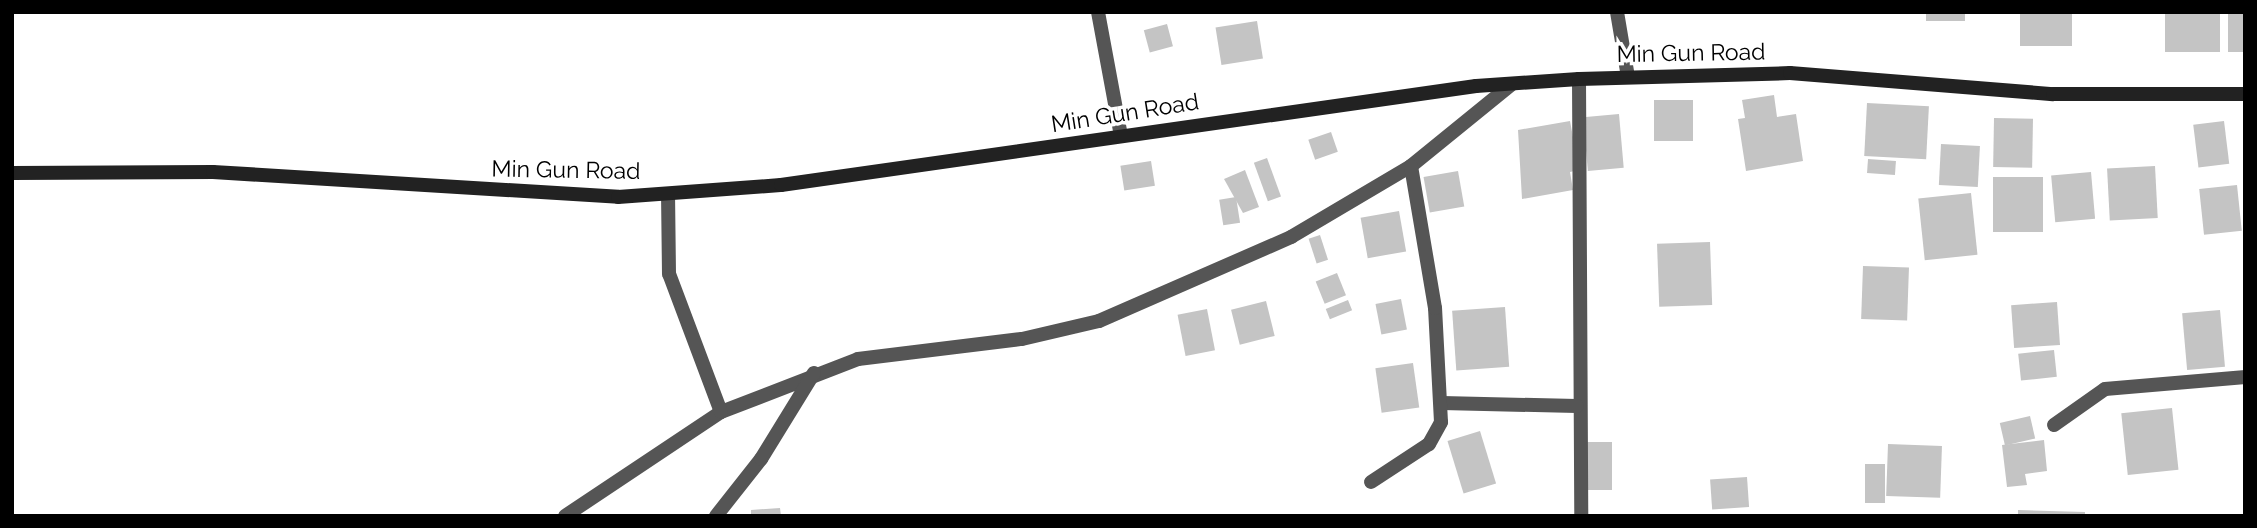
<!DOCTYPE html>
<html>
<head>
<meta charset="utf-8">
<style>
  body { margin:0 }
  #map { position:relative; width:2257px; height:528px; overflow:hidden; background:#fff; font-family:Raleway,sans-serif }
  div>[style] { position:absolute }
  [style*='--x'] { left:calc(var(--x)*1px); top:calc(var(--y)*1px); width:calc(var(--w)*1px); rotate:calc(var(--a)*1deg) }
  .building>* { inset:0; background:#c4c4c4; transform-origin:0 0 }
  .street>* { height:14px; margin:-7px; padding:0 7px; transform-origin:7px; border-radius:7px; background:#555 }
  .secondary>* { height:14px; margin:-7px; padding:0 7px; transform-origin:7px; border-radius:7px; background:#222 }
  span { translate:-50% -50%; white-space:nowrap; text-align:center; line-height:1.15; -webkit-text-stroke:7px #fff; paint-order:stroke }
  .street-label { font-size:23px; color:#000 }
  .frame { position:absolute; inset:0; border:14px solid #000; pointer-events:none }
</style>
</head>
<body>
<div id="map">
  <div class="building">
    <i style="left:1926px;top:12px;width:39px;height:9px"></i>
    <i style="left:2020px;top:12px;width:52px;height:34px"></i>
    <i style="left:2165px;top:12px;width:55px;height:40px"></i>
    <i style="left:2228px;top:12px;width:17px;height:40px"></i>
    <i style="left:1257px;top:21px;width:38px;height:42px;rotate:81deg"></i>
    <i style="left:1167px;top:24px;width:23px;height:24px;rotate:75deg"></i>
    <i style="clip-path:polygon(1774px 95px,1777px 117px,1796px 114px,1803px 161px,1746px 171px,1738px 119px,1745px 118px,1742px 100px)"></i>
    <i style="left:1654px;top:100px;width:39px;height:41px"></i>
    <i style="left:1867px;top:103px;width:62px;height:53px;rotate:3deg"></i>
    <i style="left:1619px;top:114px;width:54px;height:36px;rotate:85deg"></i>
    <i style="left:1994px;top:118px;width:39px;height:49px;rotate:1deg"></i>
    <i style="clip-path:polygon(1570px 121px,1579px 170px,1570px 172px,1573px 190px,1522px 199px,1518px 130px)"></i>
    <i style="left:2224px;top:121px;width:43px;height:31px;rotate:83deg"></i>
    <i style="left:1331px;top:132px;width:21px;height:24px;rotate:71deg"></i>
    <i style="left:1941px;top:144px;width:39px;height:41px;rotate:3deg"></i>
    <i style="left:1267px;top:158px;width:41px;height:14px;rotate:70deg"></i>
    <i style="left:1868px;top:159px;width:28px;height:14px;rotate:4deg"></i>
    <i style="left:1151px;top:161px;width:25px;height:31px;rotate:81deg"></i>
    <i style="left:2155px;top:166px;width:52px;height:48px;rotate:87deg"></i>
    <i style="clip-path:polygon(1245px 170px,1259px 207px,1243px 213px,1224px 179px)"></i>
    <i style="left:1458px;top:171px;width:36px;height:35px;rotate:80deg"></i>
    <i style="left:2091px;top:172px;width:47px;height:40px;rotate:85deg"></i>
    <i style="left:1993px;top:177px;width:50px;height:55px"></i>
    <i style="left:2237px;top:185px;width:46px;height:38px;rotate:84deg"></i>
    <i style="left:1971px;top:193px;width:62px;height:53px;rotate:84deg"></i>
    <i style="left:1236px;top:197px;width:26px;height:17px;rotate:81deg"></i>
    <i style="left:1399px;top:211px;width:41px;height:39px;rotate:80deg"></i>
    <i style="left:1320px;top:235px;width:26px;height:12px;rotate:72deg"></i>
    <i style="left:1710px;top:242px;width:63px;height:53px;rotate:88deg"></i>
    <i style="left:1863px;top:266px;width:46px;height:53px;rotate:2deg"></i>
    <i style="left:1337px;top:273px;width:24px;height:23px;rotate:68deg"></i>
    <i style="left:1401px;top:299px;width:31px;height:26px;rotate:79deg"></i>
    <i style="left:1348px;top:300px;width:11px;height:24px;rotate:68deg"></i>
    <i style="left:1266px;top:301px;width:36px;height:36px;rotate:76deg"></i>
    <i style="left:2057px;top:302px;width:43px;height:46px;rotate:86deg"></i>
    <i style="left:1505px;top:307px;width:60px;height:53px;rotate:86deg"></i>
    <i style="left:1207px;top:309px;width:42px;height:30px;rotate:79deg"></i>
    <i style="left:2220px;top:310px;width:57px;height:38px;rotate:85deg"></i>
    <i style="left:2054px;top:350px;width:27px;height:36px;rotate:84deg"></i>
    <i style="left:1413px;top:363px;width:45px;height:38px;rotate:82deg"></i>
    <i style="left:2172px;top:408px;width:62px;height:51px;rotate:84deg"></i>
    <i style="left:2030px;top:416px;width:23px;height:31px;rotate:77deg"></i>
    <i style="left:1480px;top:431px;width:55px;height:34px;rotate:73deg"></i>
    <i style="clip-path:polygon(2044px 440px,2047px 471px,2025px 474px,2027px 485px,2007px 487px,2002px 445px)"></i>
    <i style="left:1579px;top:442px;width:33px;height:48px"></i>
    <i style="left:1888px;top:444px;width:54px;height:52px;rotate:2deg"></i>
    <i style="left:1865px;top:464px;width:20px;height:39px"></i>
    <i style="left:1747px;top:477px;width:30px;height:37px;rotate:86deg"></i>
    <i style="clip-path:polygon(780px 508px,781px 516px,751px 516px,751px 510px)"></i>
    <i style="clip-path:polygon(2018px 510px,2085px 512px,2085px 516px,2018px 516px)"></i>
  </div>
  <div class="street">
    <i style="--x:1098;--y:12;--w:126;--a:79.5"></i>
    <i style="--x:1617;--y:12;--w:66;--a:80.4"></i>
    <i style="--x:1579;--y:79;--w:437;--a:89.7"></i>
    <i style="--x:1442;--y:403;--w:135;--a:1.3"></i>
    <i style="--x:721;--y:412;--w:147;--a:-21.1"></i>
    <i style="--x:858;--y:359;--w:165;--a:-7"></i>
    <i style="--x:1022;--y:339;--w:79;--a:-13.2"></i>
    <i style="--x:1099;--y:321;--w:210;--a:-23.6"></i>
    <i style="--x:1291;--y:237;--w:139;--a:-30.6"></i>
    <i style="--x:1411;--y:166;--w:130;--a:-39.1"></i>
    <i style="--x:2054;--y:425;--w:62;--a:-35.2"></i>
    <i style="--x:2105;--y:389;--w:141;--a:-4.9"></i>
    <i style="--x:1371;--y:482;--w:69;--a:-33.2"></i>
    <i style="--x:1429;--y:444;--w:25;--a:-61"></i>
    <i style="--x:1441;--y:422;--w:114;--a:-93"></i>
    <i style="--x:1435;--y:308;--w:144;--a:-99.6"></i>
    <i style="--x:565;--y:516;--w:187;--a:-33.7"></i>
    <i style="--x:721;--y:412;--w:147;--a:-110.6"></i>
    <i style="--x:669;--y:274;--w:80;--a:-90.7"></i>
    <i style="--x:716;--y:516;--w:73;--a:-51.7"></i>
    <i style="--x:761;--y:459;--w:101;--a:-58.4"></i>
  </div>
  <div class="secondary">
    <i style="--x:12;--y:173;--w:201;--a:-0.3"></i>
    <i style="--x:213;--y:172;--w:406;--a:3.5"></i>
    <i style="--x:618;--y:197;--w:163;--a:-4.2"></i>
    <i style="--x:781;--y:185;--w:702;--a:-8.11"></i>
    <i style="--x:1476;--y:86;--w:103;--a:-3.9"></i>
    <i style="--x:1579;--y:79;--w:211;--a:-1.6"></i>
    <i style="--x:1790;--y:73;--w:264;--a:4.6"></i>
    <i style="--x:2053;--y:94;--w:192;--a:0"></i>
  </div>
  <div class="street-label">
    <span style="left:1691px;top:53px;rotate:-1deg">Min Gun Road</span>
    <span style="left:1125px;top:113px;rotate:-9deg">Min Gun Road</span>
    <span style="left:566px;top:170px;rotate:1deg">Min Gun Road</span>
  </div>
  <div class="frame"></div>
</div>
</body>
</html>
